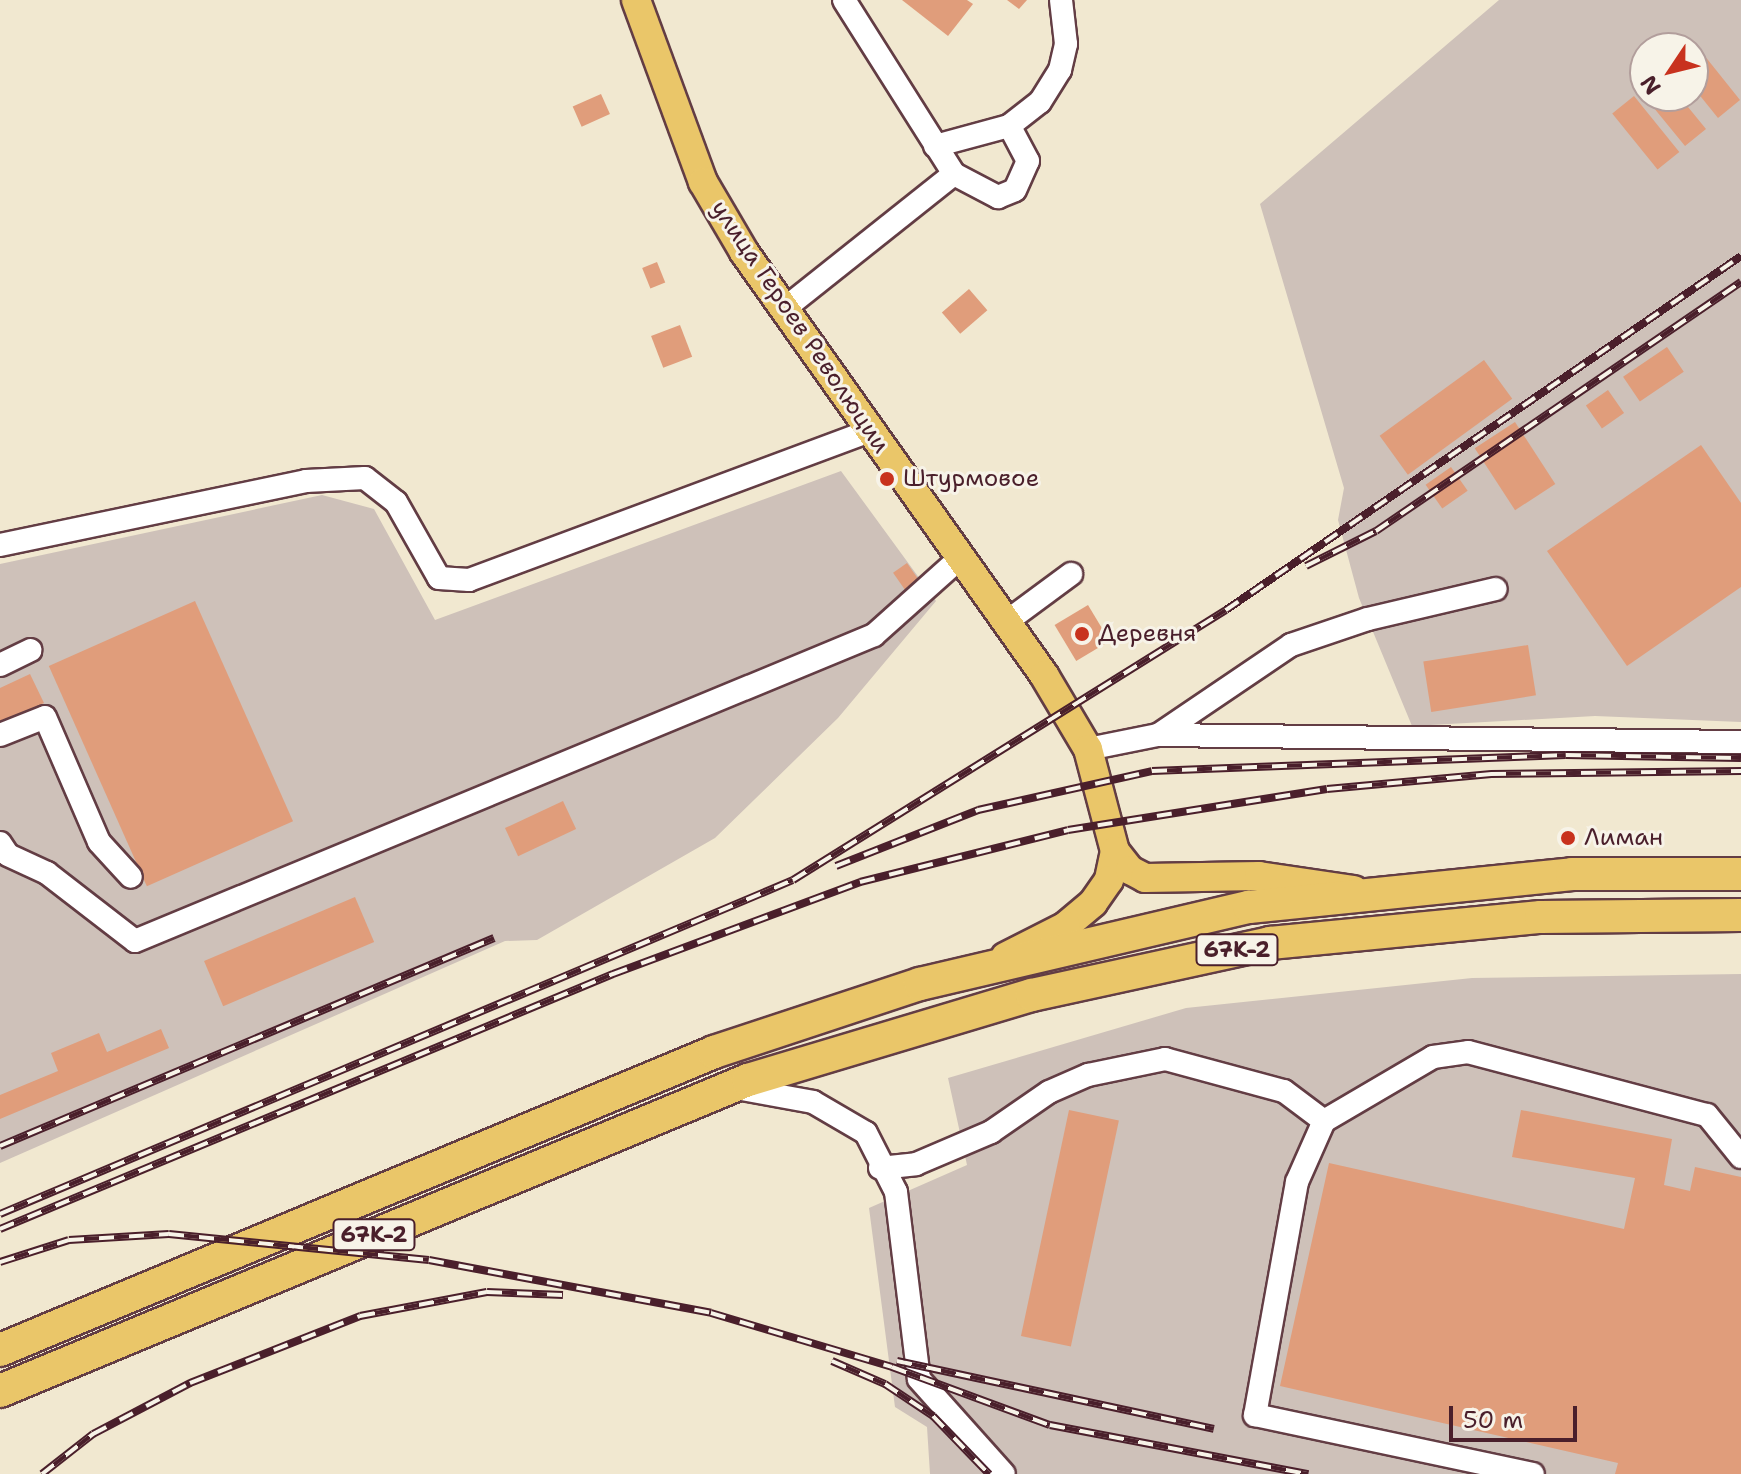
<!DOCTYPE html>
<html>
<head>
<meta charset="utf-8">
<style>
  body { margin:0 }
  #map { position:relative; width:1741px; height:1474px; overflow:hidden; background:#f1e8d0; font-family:"Shantell Sans",sans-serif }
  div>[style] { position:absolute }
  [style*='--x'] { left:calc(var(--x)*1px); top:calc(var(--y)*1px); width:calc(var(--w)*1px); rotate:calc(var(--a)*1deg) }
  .industrial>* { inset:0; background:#cec1b9 }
  .building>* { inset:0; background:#e09d7b; transform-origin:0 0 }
  .roads { filter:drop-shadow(2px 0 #633d44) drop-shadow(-2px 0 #633d44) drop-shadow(0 2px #633d44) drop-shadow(0 -2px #633d44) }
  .minor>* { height:22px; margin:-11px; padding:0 11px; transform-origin:11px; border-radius:11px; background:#fff }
  .major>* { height:28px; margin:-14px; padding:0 14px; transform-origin:14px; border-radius:14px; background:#eac669 }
  .highway>* { height:32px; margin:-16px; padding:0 16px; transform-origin:16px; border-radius:16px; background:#eac669 }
  .rail>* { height:8px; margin-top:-4px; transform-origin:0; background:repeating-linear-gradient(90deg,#f7f3e8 0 15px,#4a1f2b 0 30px); box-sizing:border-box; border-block:2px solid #4a1f2b }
  .dots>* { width:22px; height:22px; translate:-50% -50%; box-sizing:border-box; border:4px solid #f7f3e8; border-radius:50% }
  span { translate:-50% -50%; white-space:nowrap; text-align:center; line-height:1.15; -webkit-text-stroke:6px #f7f3e8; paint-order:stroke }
  .shield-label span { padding:2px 6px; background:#f7f3e8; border:2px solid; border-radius:6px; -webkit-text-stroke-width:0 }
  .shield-label { font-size:22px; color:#4a1f2b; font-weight:700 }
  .street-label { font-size:24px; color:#4a1f2b }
  .poi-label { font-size:24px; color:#4a1f2b }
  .left { translate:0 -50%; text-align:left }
  .north { position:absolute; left:1629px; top:32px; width:80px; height:80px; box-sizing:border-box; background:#f7f3e8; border:2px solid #b29e9c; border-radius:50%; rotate:235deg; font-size:22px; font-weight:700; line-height:32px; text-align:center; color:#4a1f2b }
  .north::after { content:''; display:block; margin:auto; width:28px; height:36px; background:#c8321e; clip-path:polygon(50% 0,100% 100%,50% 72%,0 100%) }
  .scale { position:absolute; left:1449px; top:1406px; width:128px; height:36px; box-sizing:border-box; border:4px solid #4a1f2b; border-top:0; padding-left:10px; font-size:24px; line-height:28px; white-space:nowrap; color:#4a1f2b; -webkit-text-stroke:6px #f7f3e8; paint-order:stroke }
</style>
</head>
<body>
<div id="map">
  <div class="industrial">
    <i style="clip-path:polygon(evenodd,1499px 0,1741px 0,1741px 722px,1595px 716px,1412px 726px,1359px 598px,1338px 520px,1344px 488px,1260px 204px,1499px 0,1645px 48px,1693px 48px,1693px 96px,1645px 96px,1645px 48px)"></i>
    <i style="clip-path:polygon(841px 471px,936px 601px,838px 718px,715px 838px,537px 940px,505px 941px,0 1163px,0 564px,322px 495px,374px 509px,435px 620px)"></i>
    <i style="clip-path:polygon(1741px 974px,1741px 1474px,930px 1474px,927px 1427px,895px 1407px,869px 1208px,967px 1165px,948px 1078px,1186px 1008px,1472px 978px)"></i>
  </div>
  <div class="building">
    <i style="clip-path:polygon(902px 0,967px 0,973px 4px,948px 36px)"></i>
    <i style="clip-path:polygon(1007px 0,1027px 0,1019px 9px)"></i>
    <i style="clip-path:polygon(1696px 45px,1740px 100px,1718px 118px,1693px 87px)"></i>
    <i style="clip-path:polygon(1645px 87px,1645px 96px,1679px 96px,1706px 129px,1685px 146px,1640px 91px)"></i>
    <i style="left:601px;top:94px;width:22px;height:31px;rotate:66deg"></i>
    <i style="left:1634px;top:96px;width:72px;height:28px;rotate:51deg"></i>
    <i style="left:657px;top:262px;width:22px;height:16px;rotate:68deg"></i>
    <i style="left:969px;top:289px;width:28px;height:36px;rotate:49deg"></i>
    <i style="left:680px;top:325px;width:34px;height:31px;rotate:69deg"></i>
    <i style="left:1667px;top:347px;width:30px;height:53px;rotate:56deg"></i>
    <i style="left:1484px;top:360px;width:48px;height:129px;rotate:54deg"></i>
    <i style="left:1608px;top:390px;width:28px;height:27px;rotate:55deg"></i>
    <i style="left:1515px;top:422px;width:74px;height:48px;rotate:57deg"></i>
    <i style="clip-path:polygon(1701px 445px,1741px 503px,1741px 587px,1627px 666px,1547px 551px)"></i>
    <i style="left:1451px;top:467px;width:29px;height:31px;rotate:55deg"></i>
    <i style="left:907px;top:563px;width:28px;height:17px;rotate:55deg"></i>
    <i style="left:195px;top:601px;width:241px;height:160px;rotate:66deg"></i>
    <i style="left:1088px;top:605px;width:42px;height:39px;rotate:59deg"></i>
    <i style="left:1528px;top:645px;width:51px;height:106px;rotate:81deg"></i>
    <i style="clip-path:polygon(30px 674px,44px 703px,0 723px,0 688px)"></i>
    <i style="left:563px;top:801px;width:31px;height:64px;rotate:65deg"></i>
    <i style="left:355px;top:897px;width:49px;height:164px;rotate:67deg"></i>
    <i style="clip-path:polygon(161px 1029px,169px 1048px,0 1119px,0 1095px,58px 1071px,51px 1053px,99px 1033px,107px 1052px)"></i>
    <i style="left:1069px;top:1110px;width:51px;height:231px;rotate:12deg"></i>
    <i style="clip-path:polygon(1521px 1110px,1672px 1139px,1664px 1185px,1690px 1191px,1695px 1167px,1741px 1177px,1741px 1474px,1615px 1474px,1618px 1463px,1280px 1386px,1329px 1163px,1624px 1229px,1635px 1178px,1512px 1157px)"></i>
  </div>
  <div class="roads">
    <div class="minor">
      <i style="--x:844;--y:0;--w:206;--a:57.7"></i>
      <i style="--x:954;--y:174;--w:50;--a:27.6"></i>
      <i style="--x:998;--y:197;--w:18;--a:-22"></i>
      <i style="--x:1015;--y:190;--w:32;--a:-66"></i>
      <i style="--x:1028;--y:161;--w:40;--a:-118"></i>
      <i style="--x:935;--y:146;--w:77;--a:-15.1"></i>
      <i style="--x:1009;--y:126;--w:39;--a:-38"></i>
      <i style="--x:1040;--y:102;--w:38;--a:-58"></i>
      <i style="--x:1060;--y:70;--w:27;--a:-77"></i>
      <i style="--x:1066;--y:44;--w:44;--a:-96.5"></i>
      <i style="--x:784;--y:309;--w:217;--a:-38.5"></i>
      <i style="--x:0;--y:545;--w:313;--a:-11.8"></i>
      <i style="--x:306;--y:481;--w:59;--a:-2.9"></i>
      <i style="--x:365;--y:478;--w:39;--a:38"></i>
      <i style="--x:396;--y:502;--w:87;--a:60.5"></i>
      <i style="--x:439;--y:578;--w:30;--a:4"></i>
      <i style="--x:469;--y:580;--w:427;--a:-20.4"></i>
      <i style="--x:1006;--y:622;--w:81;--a:-36.4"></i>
      <i style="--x:0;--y:665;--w:34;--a:-26"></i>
      <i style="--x:0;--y:735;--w:48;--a:-21.8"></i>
      <i style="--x:45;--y:717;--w:136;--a:66.6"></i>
      <i style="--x:99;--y:842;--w:47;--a:47.6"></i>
      <i style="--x:1158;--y:735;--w:161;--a:-34.1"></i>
      <i style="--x:1291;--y:645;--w:81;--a:-18.7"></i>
      <i style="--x:1368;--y:619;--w:131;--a:-13.2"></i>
      <i style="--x:1088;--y:749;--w:71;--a:-11.3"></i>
      <i style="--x:1158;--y:735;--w:583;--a:0.69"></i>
      <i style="--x:0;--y:843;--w:14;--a:56"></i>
      <i style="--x:8;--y:855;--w:43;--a:24.8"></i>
      <i style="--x:47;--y:873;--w:111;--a:37.7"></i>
      <i style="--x:135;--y:941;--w:800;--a:-22.49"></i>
      <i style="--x:874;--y:635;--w:115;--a:-41.8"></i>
      <i style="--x:736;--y:1088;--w:78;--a:10.3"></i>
      <i style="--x:813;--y:1102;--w:61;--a:30.3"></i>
      <i style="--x:866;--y:1133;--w:66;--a:63"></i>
      <i style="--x:896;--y:1192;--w:188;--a:83"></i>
      <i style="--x:919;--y:1379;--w:127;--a:48.2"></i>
      <i style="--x:1324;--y:1121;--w:126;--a:-30.4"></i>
      <i style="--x:1433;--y:1057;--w:35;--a:-8"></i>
      <i style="--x:1468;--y:1052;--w:247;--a:14.8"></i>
      <i style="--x:1707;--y:1115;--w:54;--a:51"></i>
      <i style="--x:880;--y:1168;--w:36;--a:-6"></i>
      <i style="--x:916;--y:1164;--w:82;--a:-23.1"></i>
      <i style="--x:991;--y:1132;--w:70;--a:-34.6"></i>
      <i style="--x:1049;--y:1092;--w:43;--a:-23.6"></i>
      <i style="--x:1088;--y:1075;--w:79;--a:-11.7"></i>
      <i style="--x:1165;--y:1059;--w:123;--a:15.1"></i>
      <i style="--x:1284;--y:1091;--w:50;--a:36.9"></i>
      <i style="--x:1324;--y:1121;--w:67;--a:113.9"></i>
      <i style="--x:1297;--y:1182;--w:237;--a:100.2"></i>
      <i style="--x:1255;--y:1415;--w:284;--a:12"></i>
    </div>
    <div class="major">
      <i style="--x:636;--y:0;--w:194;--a:69.8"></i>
      <i style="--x:703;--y:182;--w:81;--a:59.6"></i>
      <i style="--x:744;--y:252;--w:519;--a:54.65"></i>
      <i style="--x:1044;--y:675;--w:86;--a:59.3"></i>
      <i style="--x:1088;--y:749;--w:106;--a:75.2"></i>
      <i style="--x:1115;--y:851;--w:30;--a:102"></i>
      <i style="--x:1109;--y:880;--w:28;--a:125"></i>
      <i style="--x:1093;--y:903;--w:35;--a:140"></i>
      <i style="--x:1066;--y:926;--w:68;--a:153.1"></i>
      <i style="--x:1115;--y:851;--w:24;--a:52"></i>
      <i style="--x:1130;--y:870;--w:17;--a:28"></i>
      <i style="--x:1145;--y:878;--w:114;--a:-1"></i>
      <i style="--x:1259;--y:876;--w:96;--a:8.4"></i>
    </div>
    <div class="highway">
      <i style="--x:0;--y:1350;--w:774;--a:-22.65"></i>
      <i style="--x:714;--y:1052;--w:217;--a:-18.3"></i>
      <i style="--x:920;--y:984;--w:338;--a:-13.2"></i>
      <i style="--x:1249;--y:907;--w:325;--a:-5.8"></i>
      <i style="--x:1572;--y:874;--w:169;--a:0"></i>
      <i style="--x:0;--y:1391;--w:810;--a:-22.58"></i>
      <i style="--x:748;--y:1080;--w:296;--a:-16.7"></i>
      <i style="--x:1032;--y:995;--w:244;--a:-12.3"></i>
      <i style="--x:1270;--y:943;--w:272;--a:-5.5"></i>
      <i style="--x:1541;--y:917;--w:200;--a:-0.6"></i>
    </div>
  </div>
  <div class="rail">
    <i style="--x:1306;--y:566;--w:78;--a:-26.6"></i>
    <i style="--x:1376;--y:531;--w:442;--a:-34.3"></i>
    <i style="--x:836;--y:866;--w:153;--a:-21.5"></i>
    <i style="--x:978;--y:810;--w:178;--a:-12.6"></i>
    <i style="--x:1152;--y:771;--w:414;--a:-2.2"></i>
    <i style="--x:1566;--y:755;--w:175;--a:1"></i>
    <i style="--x:0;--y:1146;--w:536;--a:-22.83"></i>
    <i style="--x:0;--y:1214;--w:860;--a:-22.84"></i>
    <i style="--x:793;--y:880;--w:510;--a:-31.95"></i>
    <i style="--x:1226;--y:610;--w:625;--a:-34.5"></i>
    <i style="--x:0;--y:1229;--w:664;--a:-22.59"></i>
    <i style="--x:613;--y:974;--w:264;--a:-20.4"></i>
    <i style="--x:860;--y:882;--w:214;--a:-14"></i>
    <i style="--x:1068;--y:830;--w:262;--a:-9"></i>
    <i style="--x:1327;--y:789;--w:165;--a:-5.2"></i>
    <i style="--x:1491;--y:774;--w:250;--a:-0.7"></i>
    <i style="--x:0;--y:1262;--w:72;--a:-17.7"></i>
    <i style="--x:69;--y:1240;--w:100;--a:-3.4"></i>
    <i style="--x:169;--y:1234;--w:261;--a:5.7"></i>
    <i style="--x:429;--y:1260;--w:287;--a:10.6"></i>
    <i style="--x:711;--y:1313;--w:189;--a:16.6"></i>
    <i style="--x:892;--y:1367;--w:168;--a:20.2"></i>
    <i style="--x:1050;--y:1425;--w:263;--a:10.8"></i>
    <i style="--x:832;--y:1361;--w:58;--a:23.5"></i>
    <i style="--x:885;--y:1384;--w:58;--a:33.7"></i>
    <i style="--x:933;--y:1416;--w:81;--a:46"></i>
    <i style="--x:897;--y:1361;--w:324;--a:12.1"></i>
    <i style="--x:42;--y:1474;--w:65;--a:-38.1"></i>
    <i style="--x:93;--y:1434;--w:110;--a:-27.7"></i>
    <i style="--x:190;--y:1383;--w:183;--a:-21.5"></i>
    <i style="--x:360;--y:1316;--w:129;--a:-10.7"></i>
    <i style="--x:487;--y:1292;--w:76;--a:2.3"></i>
  </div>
  <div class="dots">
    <i style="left:887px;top:479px;background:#c8321e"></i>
    <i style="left:1082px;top:634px;background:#c8321e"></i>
    <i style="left:1568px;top:838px;background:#c8321e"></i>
  </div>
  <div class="shield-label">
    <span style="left:1237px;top:950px">67К-2</span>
    <span style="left:374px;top:1235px">67К-2</span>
  </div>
  <div class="street-label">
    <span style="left:800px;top:327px;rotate:56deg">улица Героев Революции</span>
  </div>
  <div class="poi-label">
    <span class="left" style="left:903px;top:479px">Штурмовое</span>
    <span class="left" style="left:1098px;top:634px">Деревня</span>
    <span class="left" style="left:1584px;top:838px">Лиман</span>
  </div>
  <div class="north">N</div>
  <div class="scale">50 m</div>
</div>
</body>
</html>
